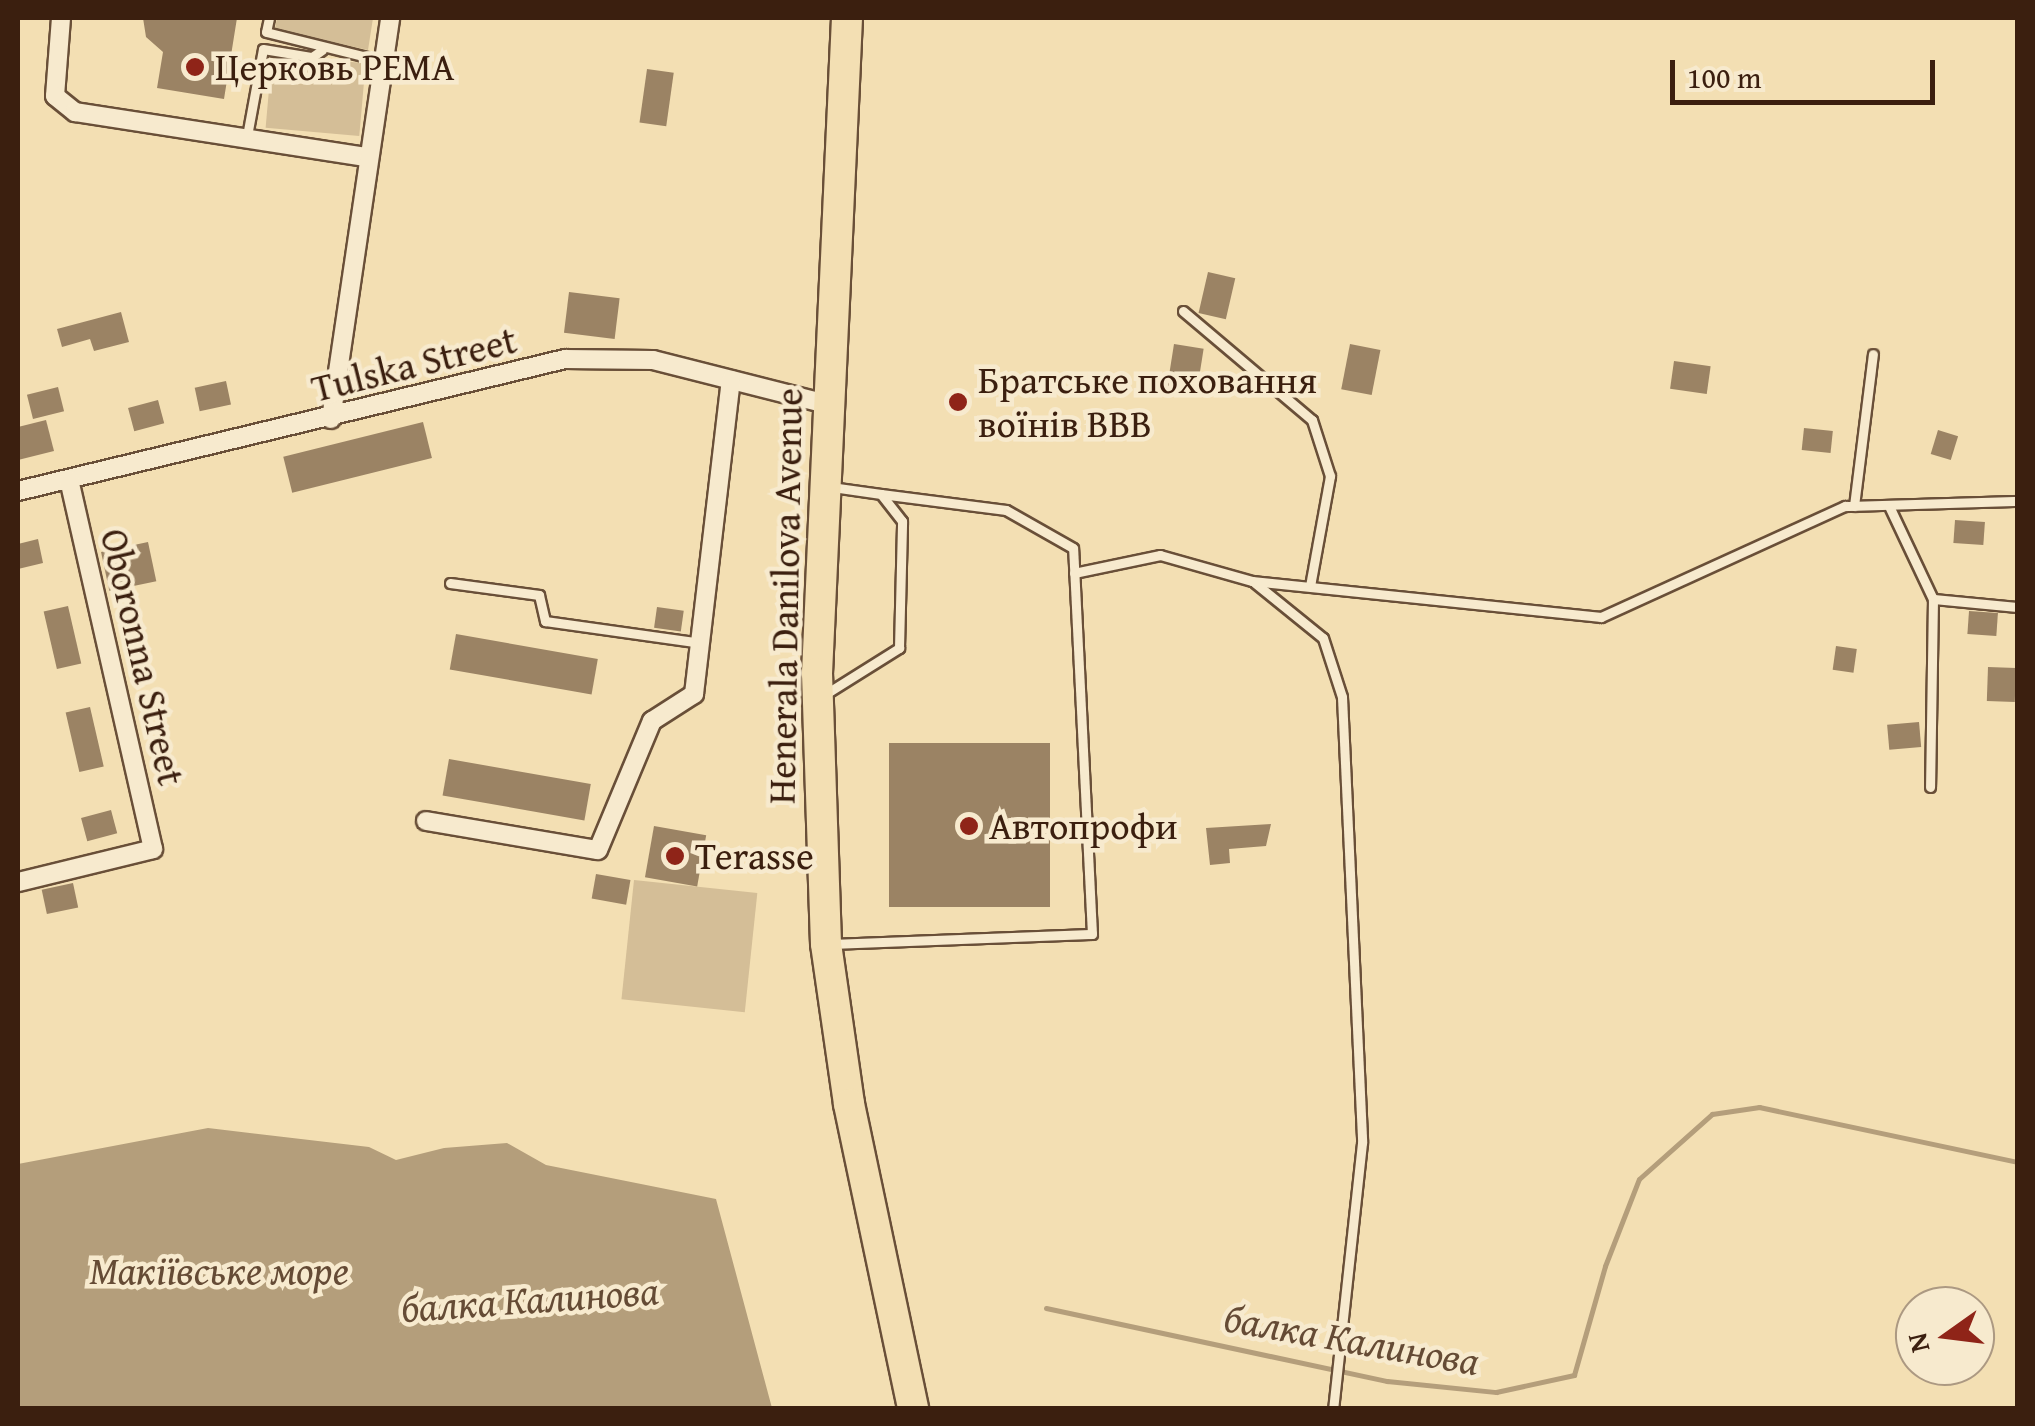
<!DOCTYPE html>
<html>
<head>
<meta charset="utf-8">
<style>
  body { margin:0 }
  #map { position:relative; width:2035px; height:1426px; overflow:hidden; background:#f3dfb3; font-family:"Gentium Book Plus",serif }
  div>[style] { position:absolute }
  [style*='--x'] { left:calc(var(--x)*1px); top:calc(var(--y)*1px); width:calc(var(--w)*1px); rotate:calc(var(--a)*1deg) }
  .green>* { inset:0; background:#d4be97; transform-origin:0 0 }
  .water>* { inset:0; background:#b49e7b }
  .stream>* { height:5px; margin:-2.5px; padding:0 2.5px; transform-origin:2.5px; border-radius:2.5px; background:#b49e7b }
  .building>* { inset:0; background:#9b8364; transform-origin:0 0 }
  .roads { filter:drop-shadow(2px 0 #694f38) drop-shadow(-2px 0 #694f38) drop-shadow(0 2px #694f38) drop-shadow(0 -2px #694f38) }
  .lane>* { height:9px; margin:-4.5px; padding:0 4.5px; transform-origin:4.5px; border-radius:4.5px; background:#f7eace }
  .street>* { height:18px; margin:-9px; padding:0 9px; transform-origin:9px; border-radius:9px; background:#f7eace }
  .primary>* { height:30px; margin:-15px; padding:0 15px; transform-origin:15px; border-radius:15px; background:#f3dfb3 }
  .dots>* { width:28px; height:28px; translate:-50% -50%; box-sizing:border-box; border:5px solid #f7eace; border-radius:50% }
  span { translate:-50% -50%; white-space:nowrap; text-align:center; line-height:1.15; -webkit-text-stroke:9px #f7eace; paint-order:stroke }
  .poi-label { font-size:38px; color:#3b1f0f }
  .left { translate:0 -50%; text-align:left }
  .street-label { font-size:38px; color:#3b1f0f }
  .water-label { font-size:40px; color:#654b35; font-style:italic }
  .frame { position:absolute; inset:0; border:20px solid #3b1f0f; pointer-events:none }
  .north { position:absolute; left:1895px; top:1286px; width:100px; height:100px; box-sizing:border-box; background:#f7eace; border:2px solid #ac9982; border-radius:50%; rotate:256deg; font-size:28px; font-weight:700; line-height:40px; text-align:center; color:#3b1f0f }
  .north::after { content:''; display:block; margin:auto; width:35px; height:45px; background:#8f2418; clip-path:polygon(50% 0,100% 100%,50% 72%,0 100%) }
  .scale { position:absolute; left:1670px; top:60px; width:265px; height:45px; box-sizing:border-box; border:5px solid #3b1f0f; border-top:0; padding-left:12px; font-size:30px; line-height:35px; white-space:nowrap; color:#3b1f0f; -webkit-text-stroke:8px #f7eace; paint-order:stroke }
</style>
</head>
<body>
<div id="map">
  <div class="green">
    <i style="clip-path:polygon(277px 18px,373px 18px,368px 50px,275px 29px)"></i>
    <i style="left:272px;top:55px;width:94px;height:73px;rotate:5deg"></i>
    <i style="left:634px;top:880px;width:124px;height:120px;rotate:6deg"></i>
  </div>
  <div class="water">
    <i style="clip-path:polygon(208px 1128px,369px 1147px,396px 1160px,444px 1148px,507px 1143px,546px 1165px,716px 1199px,772px 1408px,18px 1408px,18px 1164px)"></i>
  </div>
  <div class="stream">
    <i style="--x:1046;--y:1308;--w:349;--a:12.1"></i>
    <i style="--x:1387;--y:1381;--w:110;--a:5.8"></i>
    <i style="--x:1496;--y:1392;--w:80;--a:-12.3"></i>
    <i style="--x:1574;--y:1375;--w:113;--a:-74.1"></i>
    <i style="--x:1605;--y:1266;--w:93;--a:-68.7"></i>
    <i style="--x:1639;--y:1179;--w:98;--a:-41.7"></i>
    <i style="--x:1712;--y:1114;--w:48;--a:-8.5"></i>
    <i style="--x:1759;--y:1107;--w:265;--a:12"></i>
  </div>
  <div class="building">
    <i style="clip-path:polygon(143px 18px,237px 18px,224px 99px,157px 88px,163px 52px,146px 37px)"></i>
    <i style="left:647px;top:69px;width:27px;height:54px;rotate:8deg"></i>
    <i style="left:1208px;top:272px;width:28px;height:42px;rotate:13deg"></i>
    <i style="left:569px;top:292px;width:51px;height:41px;rotate:7deg"></i>
    <i style="clip-path:polygon(121px 312px,129px 342px,94px 351px,90px 339px,62px 347px,57px 329px)"></i>
    <i style="left:1174px;top:344px;width:30px;height:46px;rotate:9deg"></i>
    <i style="left:1350px;top:344px;width:31px;height:46px;rotate:11deg"></i>
    <i style="left:1674px;top:361px;width:37px;height:28px;rotate:8deg"></i>
    <i style="left:226px;top:381px;width:24px;height:32px;rotate:78deg"></i>
    <i style="left:58px;top:387px;width:25px;height:32px;rotate:76deg"></i>
    <i style="left:158px;top:400px;width:24px;height:31px;rotate:75deg"></i>
    <i style="clip-path:polygon(46px 420px,54px 451px,18px 460px,18px 427px)"></i>
    <i style="left:423px;top:422px;width:37px;height:144px;rotate:76deg"></i>
    <i style="left:1804px;top:428px;width:29px;height:22px;rotate:6deg"></i>
    <i style="left:1938px;top:430px;width:21px;height:25px;rotate:17deg"></i>
    <i style="left:1955px;top:520px;width:30px;height:23px;rotate:4deg"></i>
    <i style="clip-path:polygon(38px 539px,43px 563px,18px 569px,18px 544px)"></i>
    <i style="left:148px;top:542px;width:40px;height:48px;rotate:78deg"></i>
    <i style="left:68px;top:606px;width:59px;height:25px;rotate:77deg"></i>
    <i style="left:657px;top:607px;width:27px;height:21px;rotate:8deg"></i>
    <i style="left:1969px;top:611px;width:29px;height:23px;rotate:4deg"></i>
    <i style="left:456px;top:634px;width:144px;height:36px;rotate:10deg"></i>
    <i style="left:1836px;top:646px;width:21px;height:24px;rotate:8deg"></i>
    <i style="left:1988px;top:667px;width:28px;height:34px;rotate:2deg"></i>
    <i style="left:90px;top:707px;width:61px;height:25px;rotate:77deg"></i>
    <i style="left:1919px;top:722px;width:25px;height:32px;rotate:85deg"></i>
    <i style="left:889px;top:743px;width:161px;height:164px"></i>
    <i style="left:449px;top:759px;width:144px;height:37px;rotate:10deg"></i>
    <i style="left:111px;top:810px;width:24px;height:31px;rotate:75deg"></i>
    <i style="clip-path:polygon(1271px 824px,1266px 846px,1229px 849px,1230px 863px,1210px 865px,1206px 828px)"></i>
    <i style="left:654px;top:826px;width:53px;height:52px;rotate:10deg"></i>
    <i style="left:596px;top:874px;width:35px;height:25px;rotate:10deg"></i>
    <i style="left:73px;top:883px;width:25px;height:32px;rotate:78deg"></i>
  </div>
  <div class="roads">
    <div class="lane">
      <i style="--x:269;--y:18;--w:14;--a:102"></i>
      <i style="--x:266;--y:32;--w:121;--a:13.9"></i>
      <i style="--x:247;--y:136;--w:88;--a:-79.6"></i>
      <i style="--x:263;--y:49;--w:50;--a:9.3"></i>
      <i style="--x:312;--y:57;--w:12;--a:-35"></i>
      <i style="--x:1183;--y:311;--w:169;--a:40.2"></i>
      <i style="--x:1312;--y:420;--w:59;--a:72.2"></i>
      <i style="--x:1330;--y:476;--w:112;--a:100.3"></i>
      <i style="--x:1854;--y:506;--w:153;--a:-82.9"></i>
      <i style="--x:1889;--y:506;--w:103;--a:64.7"></i>
      <i style="--x:1933;--y:599;--w:188;--a:90.9"></i>
      <i style="--x:1074;--y:573;--w:88;--a:-11.8"></i>
      <i style="--x:1160;--y:555;--w:96;--a:15.8"></i>
      <i style="--x:1252;--y:581;--w:351;--a:5.9"></i>
      <i style="--x:1601;--y:617;--w:268;--a:-24.5"></i>
      <i style="--x:1845;--y:506;--w:173;--a:-1.7"></i>
      <i style="--x:450;--y:583;--w:90;--a:7.7"></i>
      <i style="--x:539;--y:595;--w:27;--a:77"></i>
      <i style="--x:545;--y:621;--w:158;--a:8"></i>
      <i style="--x:1255;--y:583;--w:87;--a:39"></i>
      <i style="--x:1323;--y:638;--w:62;--a:72.1"></i>
      <i style="--x:1342;--y:697;--w:446;--a:87.4"></i>
      <i style="--x:1362;--y:1143;--w:267;--a:96.2"></i>
      <i style="--x:1933;--y:599;--w:85;--a:5.4"></i>
      <i style="--x:824;--y:695;--w:89;--a:-32.1"></i>
      <i style="--x:899;--y:648;--w:127;--a:-88.6"></i>
      <i style="--x:902;--y:521;--w:34;--a:-128"></i>
      <i style="--x:881;--y:494;--w:49;--a:-171.9"></i>
      <i style="--x:829;--y:944;--w:263;--a:-2.2"></i>
      <i style="--x:1092;--y:934;--w:386;--a:-92.8"></i>
      <i style="--x:1073;--y:548;--w:77;--a:-150.4"></i>
      <i style="--x:1006;--y:510;--w:126;--a:-172.7"></i>
    </div>
    <div class="street">
      <i style="--x:61;--y:18;--w:78;--a:94.4"></i>
      <i style="--x:55;--y:96;--w:26;--a:39"></i>
      <i style="--x:75;--y:112;--w:295;--a:8.8"></i>
      <i style="--x:331;--y:419;--w:405;--a:-81.6"></i>
      <i style="--x:18;--y:491;--w:563;--a:-13.57"></i>
      <i style="--x:565;--y:359;--w:88;--a:0.7"></i>
      <i style="--x:653;--y:360;--w:179;--a:14.2"></i>
      <i style="--x:426;--y:821;--w:174;--a:9.6"></i>
      <i style="--x:598;--y:850;--w:140;--a:-67.3"></i>
      <i style="--x:652;--y:721;--w:50;--a:-32.7"></i>
      <i style="--x:694;--y:694;--w:316;--a:-83.3"></i>
      <i style="--x:18;--y:882;--w:139;--a:-13.7"></i>
      <i style="--x:153;--y:849;--w:379;--a:-102.8"></i>
    </div>
    <div class="primary">
      <i style="--x:847;--y:18;--w:656;--a:92.62"></i>
      <i style="--x:817;--y:673;--w:271;--a:88.1"></i>
      <i style="--x:826;--y:944;--w:162;--a:81.8"></i>
      <i style="--x:849;--y:1104;--w:311;--a:78.1"></i>
    </div>
  </div>
  <div class="dots">
    <i style="left:195px;top:67px;background:#8f2418"></i>
    <i style="left:958px;top:402px;background:#8f2418"></i>
    <i style="left:969px;top:826px;background:#8f2418"></i>
    <i style="left:675px;top:856px;background:#8f2418"></i>
  </div>
  <div class="poi-label">
    <span class="left" style="left:215px;top:67px">Церковь РЕМА</span>
    <span class="left" style="left:978px;top:402px">Братське поховання<br>воїнів ВВВ</span>
    <span class="left" style="left:989px;top:826px">Автопрофи</span>
    <span class="left" style="left:695px;top:856px">Terasse</span>
  </div>
  <div class="street-label">
    <span style="left:414px;top:364px;rotate:-14deg">Tulska Street</span>
    <span style="left:785px;top:596px;rotate:-89deg">Henerala Danilova Avenue</span>
    <span style="left:143px;top:657px;rotate:77deg">Oboronna Street</span>
  </div>
  <div class="water-label">
    <span style="left:219px;top:1270px">Макіївське море</span>
    <span style="left:530px;top:1299px;rotate:-4deg">балка Калинова</span>
    <span style="left:1352px;top:1339px;rotate:10deg">балка Калинова</span>
  </div>
  <div class="frame"></div>
  <div class="north">N</div>
  <div class="scale">100 m</div>
</div>
</body>
</html>
